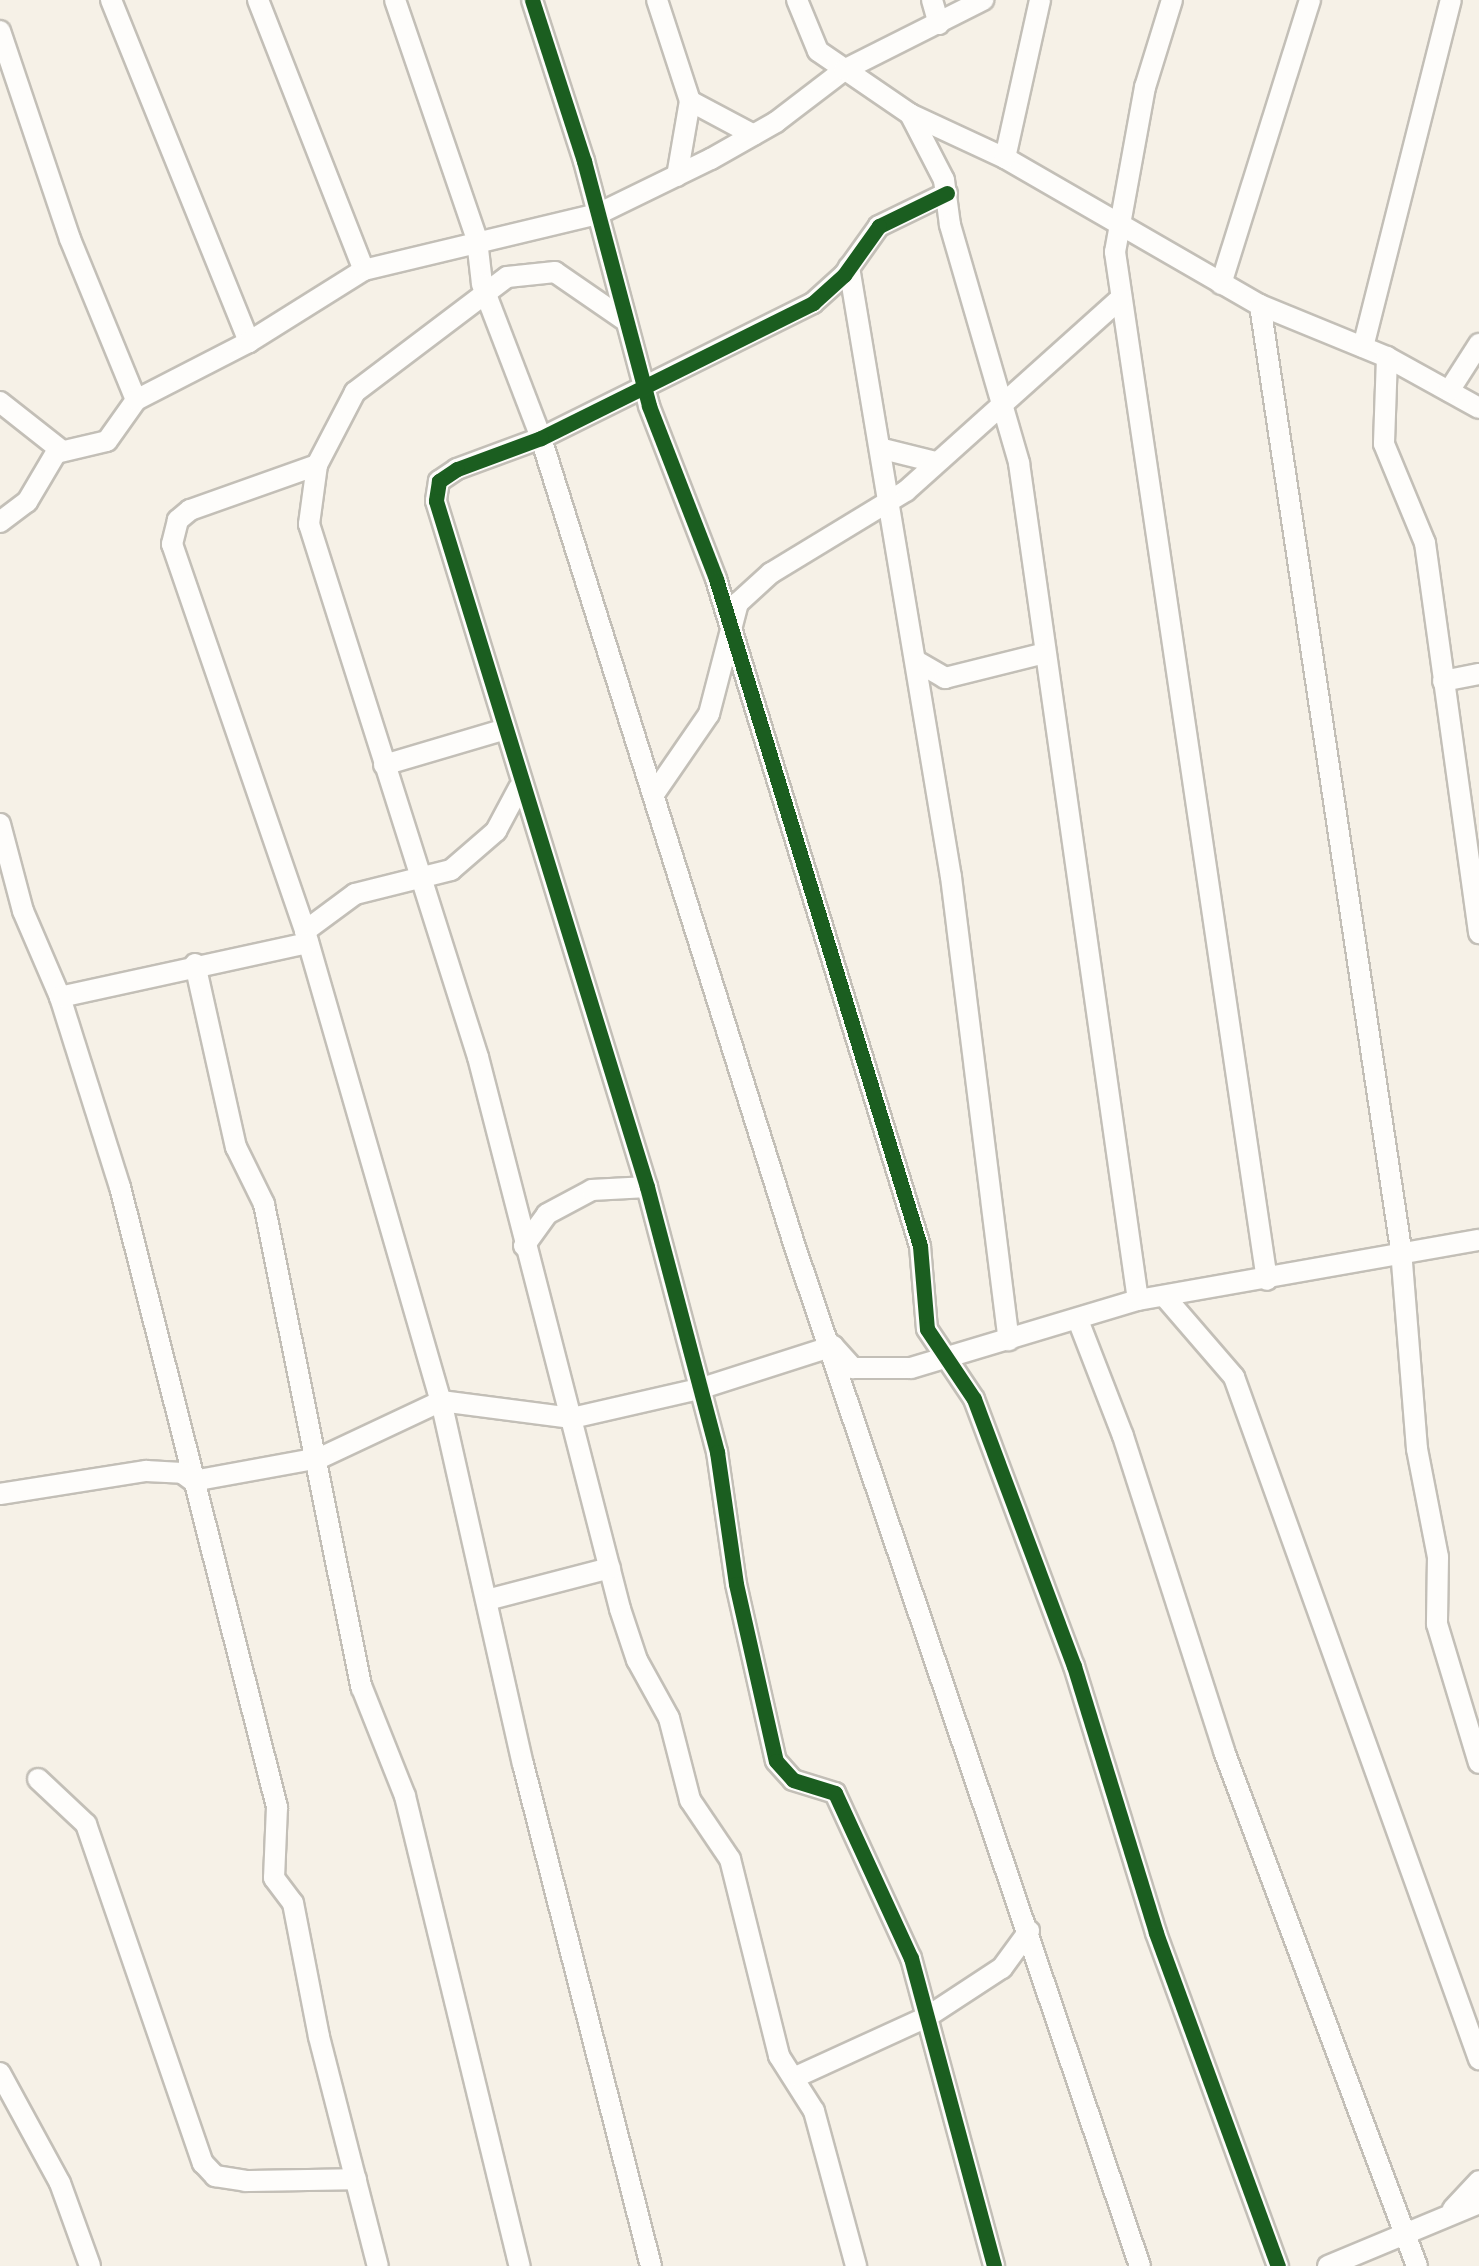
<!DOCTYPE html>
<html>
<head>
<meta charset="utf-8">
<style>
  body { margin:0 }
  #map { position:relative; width:1479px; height:2266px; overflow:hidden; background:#f6f1e7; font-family:Jost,sans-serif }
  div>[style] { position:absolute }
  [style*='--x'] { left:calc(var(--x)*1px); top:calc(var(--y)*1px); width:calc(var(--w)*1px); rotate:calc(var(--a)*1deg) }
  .roads { filter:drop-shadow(2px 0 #c3bfb7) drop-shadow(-2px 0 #c3bfb7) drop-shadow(0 2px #c3bfb7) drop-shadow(0 -2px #c3bfb7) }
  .minor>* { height:20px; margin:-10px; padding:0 10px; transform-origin:10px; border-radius:10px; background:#fefdfb }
  .cycleway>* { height:15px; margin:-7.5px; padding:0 7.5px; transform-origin:7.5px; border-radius:7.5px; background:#1b5e20 }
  span { translate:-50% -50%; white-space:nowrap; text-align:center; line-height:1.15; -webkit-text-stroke:8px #fff; paint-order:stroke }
</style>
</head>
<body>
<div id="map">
  <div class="roads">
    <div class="minor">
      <i style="--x:111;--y:0;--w:369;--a:68"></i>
      <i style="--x:258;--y:0;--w:290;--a:68.6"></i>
      <i style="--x:395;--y:0;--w:254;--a:71.1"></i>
      <i style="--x:477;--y:240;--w:44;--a:83.5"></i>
      <i style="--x:482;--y:284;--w:165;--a:69"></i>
      <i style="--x:541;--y:438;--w:845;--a:72.57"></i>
      <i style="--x:794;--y:1244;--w:1079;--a:71.3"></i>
      <i style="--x:532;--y:0;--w:169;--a:72.1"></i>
      <i style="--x:584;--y:161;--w:253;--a:75.1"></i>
      <i style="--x:649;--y:406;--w:186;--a:68.8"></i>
      <i style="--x:716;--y:579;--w:697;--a:72.99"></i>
      <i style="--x:920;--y:1246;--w:83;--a:85.2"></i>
      <i style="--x:927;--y:1329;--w:84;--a:56.1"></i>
      <i style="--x:974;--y:1399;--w:285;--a:69.5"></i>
      <i style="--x:1074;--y:1666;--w:279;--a:72.9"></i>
      <i style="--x:1156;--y:1933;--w:355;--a:69.9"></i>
      <i style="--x:657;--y:0;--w:106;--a:71.9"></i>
      <i style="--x:690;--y:101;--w:76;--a:99.8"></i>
      <i style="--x:797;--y:0;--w:55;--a:67.6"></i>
      <i style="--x:818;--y:51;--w:112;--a:34.4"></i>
      <i style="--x:910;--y:114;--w:105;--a:24.9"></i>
      <i style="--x:1005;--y:158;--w:294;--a:30"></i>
      <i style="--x:1260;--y:305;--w:137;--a:22.3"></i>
      <i style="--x:1387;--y:357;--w:105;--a:29"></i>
      <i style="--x:932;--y:0;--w:25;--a:74"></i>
      <i style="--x:1172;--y:0;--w:91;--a:107.2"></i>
      <i style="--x:1145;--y:87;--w:168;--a:100.3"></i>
      <i style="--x:1115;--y:252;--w:1039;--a:81.59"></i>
      <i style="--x:0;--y:31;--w:219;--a:71.4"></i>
      <i style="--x:70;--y:239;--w:174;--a:67.7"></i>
      <i style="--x:690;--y:101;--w:72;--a:28"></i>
      <i style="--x:910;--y:114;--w:74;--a:62.7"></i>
      <i style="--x:944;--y:180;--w:45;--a:82.4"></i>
      <i style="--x:950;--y:225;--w:248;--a:73.8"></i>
      <i style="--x:1019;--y:463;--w:845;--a:81.91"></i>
      <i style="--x:1005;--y:158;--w:162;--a:-77.5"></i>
      <i style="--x:947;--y:193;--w:76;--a:154.1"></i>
      <i style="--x:879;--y:226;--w:60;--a:125.5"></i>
      <i style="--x:844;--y:275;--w:42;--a:137.9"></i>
      <i style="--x:813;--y:303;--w:304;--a:153.6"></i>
      <i style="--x:541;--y:438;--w:90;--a:159.7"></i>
      <i style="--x:457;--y:469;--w:22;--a:146"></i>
      <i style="--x:439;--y:481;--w:20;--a:99"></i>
      <i style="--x:436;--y:501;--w:718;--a:72.9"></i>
      <i style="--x:647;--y:1187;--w:274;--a:75.2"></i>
      <i style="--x:717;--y:1452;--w:133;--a:81.8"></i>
      <i style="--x:736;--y:1584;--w:181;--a:77.3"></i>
      <i style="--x:776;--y:1761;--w:25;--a:48"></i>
      <i style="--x:793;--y:1780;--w:44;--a:17.2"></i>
      <i style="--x:835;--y:1793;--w:182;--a:65.3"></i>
      <i style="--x:911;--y:1958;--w:319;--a:74.9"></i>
      <i style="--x:849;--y:267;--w:618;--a:80.51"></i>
      <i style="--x:951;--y:877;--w:467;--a:82.9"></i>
      <i style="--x:1221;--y:284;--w:298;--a:-72.6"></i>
      <i style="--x:1260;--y:305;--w:955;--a:81.51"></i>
      <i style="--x:1401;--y:1250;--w:200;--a:85.4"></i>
      <i style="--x:1417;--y:1449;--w:110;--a:79"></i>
      <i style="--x:1438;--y:1557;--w:67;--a:90.9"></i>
      <i style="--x:1437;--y:1624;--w:145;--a:73.2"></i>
      <i style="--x:626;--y:321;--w:86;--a:-145.4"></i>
      <i style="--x:555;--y:272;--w:48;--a:174.1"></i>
      <i style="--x:507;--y:277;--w:191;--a:142.9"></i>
      <i style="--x:355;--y:392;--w:82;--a:117.5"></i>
      <i style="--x:317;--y:465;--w:60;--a:97.7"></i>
      <i style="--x:309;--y:524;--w:559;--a:72.41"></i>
      <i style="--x:478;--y:1057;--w:570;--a:75.57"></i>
      <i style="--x:620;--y:1609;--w:54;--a:71.6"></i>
      <i style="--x:637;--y:1660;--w:66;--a:61.1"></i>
      <i style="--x:669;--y:1718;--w:85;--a:75.6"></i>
      <i style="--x:690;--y:1800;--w:71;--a:55.9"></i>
      <i style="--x:730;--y:1859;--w:203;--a:76"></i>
      <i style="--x:779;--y:2056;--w:65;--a:57.5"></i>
      <i style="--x:814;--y:2111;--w:161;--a:74.8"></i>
      <i style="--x:1363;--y:347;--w:358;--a:-75.8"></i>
      <i style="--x:1387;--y:357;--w:87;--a:92"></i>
      <i style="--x:1384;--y:444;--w:107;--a:67.5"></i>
      <i style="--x:1425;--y:543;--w:394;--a:82.1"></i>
      <i style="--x:1449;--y:391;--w:56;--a:-57.4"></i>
      <i style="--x:0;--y:402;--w:79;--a:38.3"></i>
      <i style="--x:883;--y:449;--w:54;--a:14"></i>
      <i style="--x:317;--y:465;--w:135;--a:160.5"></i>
      <i style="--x:190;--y:510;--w:16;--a:140"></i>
      <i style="--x:178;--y:520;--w:25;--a:104"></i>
      <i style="--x:172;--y:544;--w:409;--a:71"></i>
      <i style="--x:305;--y:931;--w:489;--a:73.9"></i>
      <i style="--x:441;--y:1401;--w:372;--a:77.3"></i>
      <i style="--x:523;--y:1764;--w:518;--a:75.7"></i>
      <i style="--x:0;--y:522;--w:34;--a:-37"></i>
      <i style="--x:27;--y:502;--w:57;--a:-59.4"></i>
      <i style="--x:56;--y:453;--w:52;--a:-13.2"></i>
      <i style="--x:107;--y:441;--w:50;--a:-54.7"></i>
      <i style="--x:136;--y:400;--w:127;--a:-27.2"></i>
      <i style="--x:249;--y:342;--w:136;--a:-32.1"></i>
      <i style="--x:364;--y:270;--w:241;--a:-13.5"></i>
      <i style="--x:598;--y:214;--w:126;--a:-26"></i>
      <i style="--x:711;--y:159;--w:75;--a:-29.6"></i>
      <i style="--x:776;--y:122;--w:86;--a:-37.4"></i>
      <i style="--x:844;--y:70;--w:156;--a:-26.7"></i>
      <i style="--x:916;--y:661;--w:34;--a:30"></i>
      <i style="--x:945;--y:678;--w:103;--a:-14"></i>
      <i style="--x:1443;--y:681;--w:37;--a:-11"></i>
      <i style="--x:384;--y:765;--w:123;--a:-16.5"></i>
      <i style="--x:654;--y:794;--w:97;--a:-55.5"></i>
      <i style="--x:709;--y:714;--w:115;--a:-75.4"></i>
      <i style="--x:738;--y:603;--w:45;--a:-42.3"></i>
      <i style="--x:771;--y:573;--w:158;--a:-31.3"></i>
      <i style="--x:906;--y:491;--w:289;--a:-41.9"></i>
      <i style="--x:0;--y:824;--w:90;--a:75.2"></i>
      <i style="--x:23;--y:911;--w:94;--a:66.7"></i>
      <i style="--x:60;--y:997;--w:199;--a:72.5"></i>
      <i style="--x:120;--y:1187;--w:640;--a:75.79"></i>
      <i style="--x:277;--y:1807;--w:71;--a:92.4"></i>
      <i style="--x:274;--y:1878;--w:31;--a:53"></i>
      <i style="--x:293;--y:1903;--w:136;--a:79"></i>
      <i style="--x:319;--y:2037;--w:236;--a:75.6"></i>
      <i style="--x:305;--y:931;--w:62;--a:-36.5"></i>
      <i style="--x:355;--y:894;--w:99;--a:-14"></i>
      <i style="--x:451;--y:870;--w:60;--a:-40.9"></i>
      <i style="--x:496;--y:831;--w:49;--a:-61.9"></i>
      <i style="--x:195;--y:964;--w:188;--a:77.4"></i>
      <i style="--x:236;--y:1147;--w:64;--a:63.8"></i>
      <i style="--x:264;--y:1204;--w:494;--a:78.6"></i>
      <i style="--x:362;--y:1688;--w:116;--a:68.3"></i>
      <i style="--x:405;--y:1796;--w:484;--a:76.3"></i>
      <i style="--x:60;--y:997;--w:254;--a:-12.3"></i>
      <i style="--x:524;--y:1246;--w:39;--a:-54"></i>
      <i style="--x:547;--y:1214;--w:51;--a:-28.1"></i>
      <i style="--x:592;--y:1190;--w:55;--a:-3.1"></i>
      <i style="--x:1165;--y:1297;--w:106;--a:49.2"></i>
      <i style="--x:1234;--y:1377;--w:725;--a:70.24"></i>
      <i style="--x:1078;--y:1320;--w:124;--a:68.8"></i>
      <i style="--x:1123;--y:1436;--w:331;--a:72.2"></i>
      <i style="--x:1224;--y:1751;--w:550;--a:69.46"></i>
      <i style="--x:0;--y:1494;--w:148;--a:-9"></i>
      <i style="--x:146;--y:1471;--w:36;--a:3"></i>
      <i style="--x:182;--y:1473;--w:14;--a:36"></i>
      <i style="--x:193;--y:1481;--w:129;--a:-10.3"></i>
      <i style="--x:320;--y:1458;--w:134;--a:-25.2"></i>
      <i style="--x:441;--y:1401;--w:132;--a:7.4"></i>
      <i style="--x:572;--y:1418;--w:130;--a:-12.9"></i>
      <i style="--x:699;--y:1389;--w:141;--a:-17.8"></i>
      <i style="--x:833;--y:1346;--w:30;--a:48"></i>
      <i style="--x:853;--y:1368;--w:58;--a:0"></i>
      <i style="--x:911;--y:1368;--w:237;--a:-16.7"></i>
      <i style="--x:1138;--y:1300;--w:346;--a:-10"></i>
      <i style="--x:487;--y:1600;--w:127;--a:-14.6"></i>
      <i style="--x:38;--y:1779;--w:66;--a:43.2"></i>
      <i style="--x:86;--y:1824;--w:359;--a:71"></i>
      <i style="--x:203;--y:2163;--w:18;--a:47"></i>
      <i style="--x:215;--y:2176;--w:30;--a:9"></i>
      <i style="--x:245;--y:2181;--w:111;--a:-1"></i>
      <i style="--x:0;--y:2073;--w:125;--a:61.4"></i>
      <i style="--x:60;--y:2183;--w:88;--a:70.1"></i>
      <i style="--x:798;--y:2076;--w:142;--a:-24.6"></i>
      <i style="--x:927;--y:2017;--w:90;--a:-33.2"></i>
      <i style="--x:1002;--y:1968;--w:46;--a:-53.9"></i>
      <i style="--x:1453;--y:2209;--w:38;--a:-47"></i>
      <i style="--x:1328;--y:2266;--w:164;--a:-22.6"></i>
    </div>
  </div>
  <div class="cycleway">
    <i style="--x:532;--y:0;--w:169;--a:72.1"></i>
    <i style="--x:584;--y:161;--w:253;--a:75.1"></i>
    <i style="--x:649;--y:406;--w:186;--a:68.8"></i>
    <i style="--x:716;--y:579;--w:697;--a:72.99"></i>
    <i style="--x:920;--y:1246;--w:83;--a:85.2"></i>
    <i style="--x:927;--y:1329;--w:84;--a:56.1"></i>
    <i style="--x:974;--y:1399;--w:285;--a:69.5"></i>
    <i style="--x:1074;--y:1666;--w:279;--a:72.9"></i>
    <i style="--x:1156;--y:1933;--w:355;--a:69.9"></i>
    <i style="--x:947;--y:193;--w:76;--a:154.1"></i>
    <i style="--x:879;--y:226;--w:60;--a:125.5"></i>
    <i style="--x:844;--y:275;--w:42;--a:137.9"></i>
    <i style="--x:813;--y:303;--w:304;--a:153.6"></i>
    <i style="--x:541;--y:438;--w:90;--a:159.7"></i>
    <i style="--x:457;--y:469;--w:22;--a:146"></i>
    <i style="--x:439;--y:481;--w:20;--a:99"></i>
    <i style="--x:436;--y:501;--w:718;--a:72.9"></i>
    <i style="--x:647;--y:1187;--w:274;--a:75.2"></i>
    <i style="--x:717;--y:1452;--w:133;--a:81.8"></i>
    <i style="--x:736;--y:1584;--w:181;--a:77.3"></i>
    <i style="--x:776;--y:1761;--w:25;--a:48"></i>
    <i style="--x:793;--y:1780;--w:44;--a:17.2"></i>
    <i style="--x:835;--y:1793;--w:182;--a:65.3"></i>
    <i style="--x:911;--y:1958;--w:319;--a:74.9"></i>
  </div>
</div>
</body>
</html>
